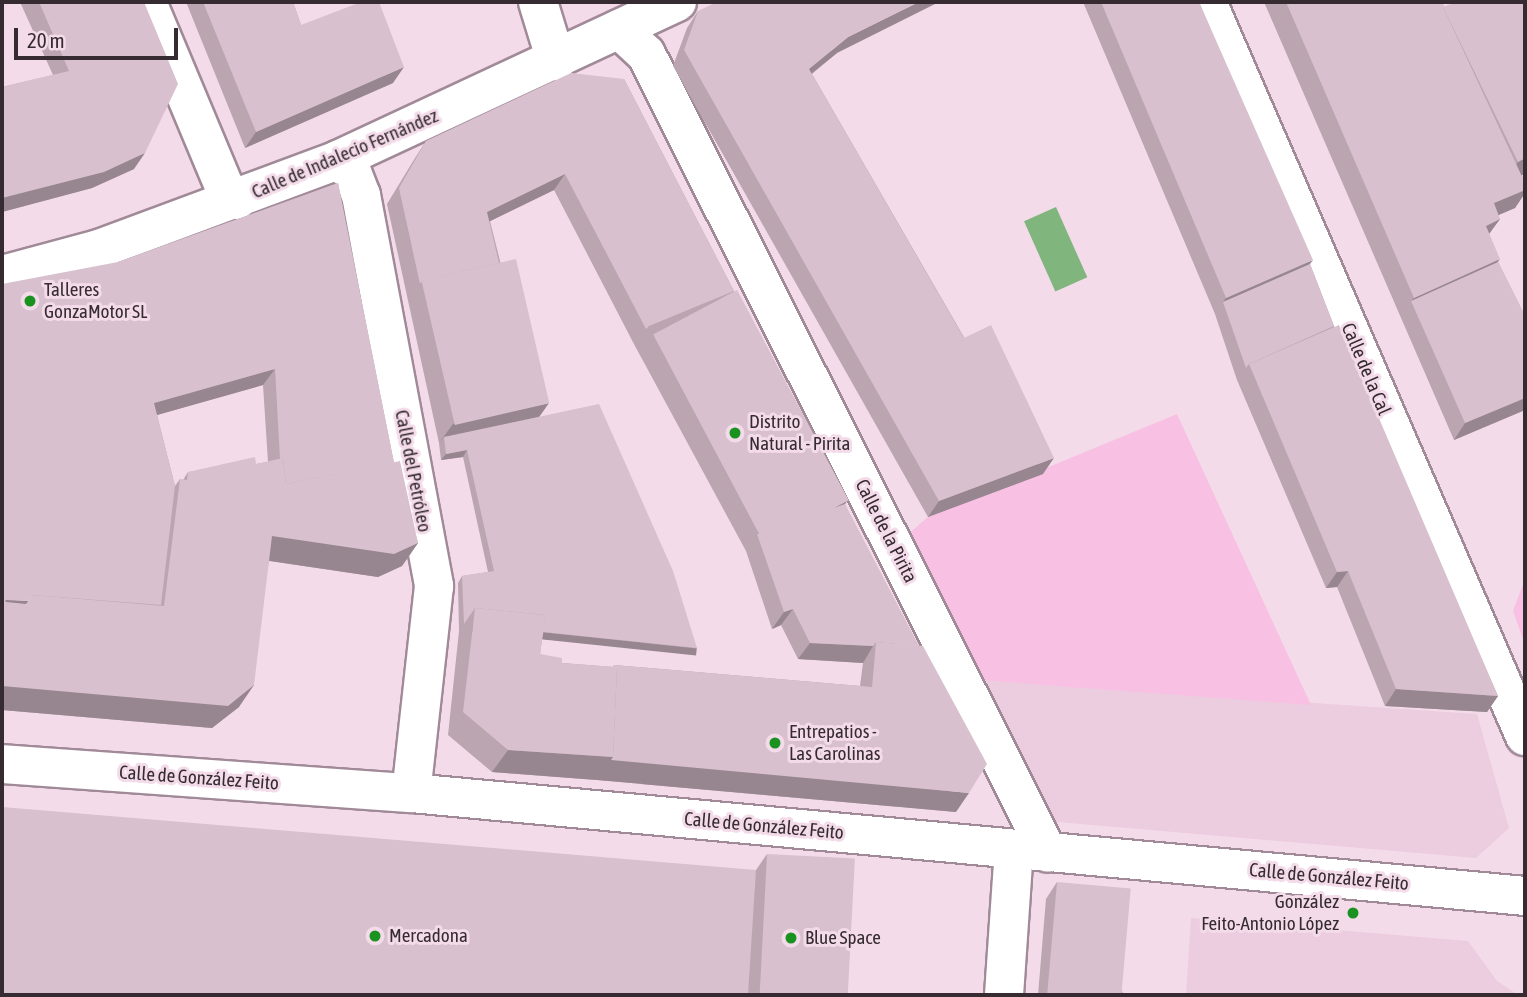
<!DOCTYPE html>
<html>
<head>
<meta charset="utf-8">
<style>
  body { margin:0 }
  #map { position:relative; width:1527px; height:997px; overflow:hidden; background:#f4dbea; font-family:"Asap Condensed",sans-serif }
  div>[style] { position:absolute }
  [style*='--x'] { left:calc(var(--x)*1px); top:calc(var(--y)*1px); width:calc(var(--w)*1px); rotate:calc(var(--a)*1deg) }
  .built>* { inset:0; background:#ecccdf }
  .green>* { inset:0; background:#f8c0e2 }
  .water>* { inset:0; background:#81b57e; transform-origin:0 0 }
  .roads { filter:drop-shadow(2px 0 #a18a98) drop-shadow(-2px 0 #a18a98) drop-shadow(0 2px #a18a98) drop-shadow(0 -2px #a18a98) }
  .minor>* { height:38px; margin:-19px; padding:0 19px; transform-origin:19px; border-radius:19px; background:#fff }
  .wall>* { inset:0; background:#baa5b1 }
  .shaded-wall>* { inset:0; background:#978690; transform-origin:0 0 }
  .building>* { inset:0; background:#d8c0ce; transform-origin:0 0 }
  .dots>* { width:19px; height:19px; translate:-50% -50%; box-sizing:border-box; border:4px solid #f4dbea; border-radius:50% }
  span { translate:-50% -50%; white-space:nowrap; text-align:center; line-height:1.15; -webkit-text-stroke:6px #f4dbea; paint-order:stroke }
  .street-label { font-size:19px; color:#352b31 }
  .poi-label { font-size:19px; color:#352b31 }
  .left { translate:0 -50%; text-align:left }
  .right { translate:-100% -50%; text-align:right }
  .frame { position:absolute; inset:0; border:4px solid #352b31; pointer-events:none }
  .scale { position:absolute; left:14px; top:28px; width:164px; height:32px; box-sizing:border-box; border:4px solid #352b31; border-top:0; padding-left:9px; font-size:21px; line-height:24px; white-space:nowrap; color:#352b31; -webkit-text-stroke:5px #f4dbea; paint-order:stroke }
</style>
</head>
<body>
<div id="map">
  <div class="built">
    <i style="clip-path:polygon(977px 680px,1477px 714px,1509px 828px,1476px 858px,1046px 821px)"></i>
    <i style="clip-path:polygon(1191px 918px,1468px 941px,1497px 981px,1518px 995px,1186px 995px)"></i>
  </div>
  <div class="green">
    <i style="clip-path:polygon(1177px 414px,1311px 705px,977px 680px,907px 535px,928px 517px)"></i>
    <i style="clip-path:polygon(1525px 579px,1525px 645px,1513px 611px)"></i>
  </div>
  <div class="water">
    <i style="left:1056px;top:207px;width:77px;height:35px;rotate:66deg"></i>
  </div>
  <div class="roads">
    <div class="minor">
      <i style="--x:147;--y:2;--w:199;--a:67.3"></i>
      <i style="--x:224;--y:186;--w:19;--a:47"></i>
      <i style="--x:538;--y:2;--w:62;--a:73"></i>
      <i style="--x:1207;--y:2;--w:800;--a:66.58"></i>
      <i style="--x:619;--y:29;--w:37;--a:43"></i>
      <i style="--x:646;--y:54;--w:894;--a:63.29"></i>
      <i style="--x:338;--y:160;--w:18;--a:41"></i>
      <i style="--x:352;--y:172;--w:25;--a:69"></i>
      <i style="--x:361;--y:195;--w:398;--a:79.4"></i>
      <i style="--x:434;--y:586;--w:208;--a:96.3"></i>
      <i style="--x:2;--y:275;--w:100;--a:-15"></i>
      <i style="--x:99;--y:249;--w:255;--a:-20.4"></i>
      <i style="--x:338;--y:160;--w:374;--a:-25"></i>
      <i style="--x:2;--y:764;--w:410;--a:4.1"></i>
      <i style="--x:411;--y:793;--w:1119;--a:5.28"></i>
      <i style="--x:1004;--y:995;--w:145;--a:-86.1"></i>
    </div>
  </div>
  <div class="wall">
    <i style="clip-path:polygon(20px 2px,144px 2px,134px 169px,92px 188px,2px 212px,2px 87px,53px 75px)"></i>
    <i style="clip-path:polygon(186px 2px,293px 2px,301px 25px,393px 83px,245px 148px)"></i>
    <i style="clip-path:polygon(1083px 2px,1199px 2px,1310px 264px,1334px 326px,1498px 696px,1487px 712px,1385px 706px,1337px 587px,1326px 588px,1237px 380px,1215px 314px)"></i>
    <i style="clip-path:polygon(1264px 2px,1442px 2px,1444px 7px,1525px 2px,1522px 176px,1525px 183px,1525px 193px,1515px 208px,1498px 215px,1500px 219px,1489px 234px,1498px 262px,1525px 316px,1525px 410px,1454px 440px)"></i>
    <i style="clip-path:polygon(698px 11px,837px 53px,812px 74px,1043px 474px,928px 517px,673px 66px,687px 28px)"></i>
    <i style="clip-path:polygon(evenodd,624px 79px,734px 291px,847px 501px,845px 504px,956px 812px,597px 780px,492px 772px,448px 735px,459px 631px,458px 583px,462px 576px,488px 572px,463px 457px,441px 460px,439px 443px,387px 204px,415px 158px,426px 141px,624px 79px,554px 190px,635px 346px,746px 551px,772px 629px,781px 625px,798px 659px,863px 663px,860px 686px,614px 665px,613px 667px,562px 663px,540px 654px,542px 639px,693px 654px,697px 648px,539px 417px,490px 221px,554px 190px)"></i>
    <i style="clip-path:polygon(evenodd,338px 183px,394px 463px,418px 543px,402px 566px,378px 577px,269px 561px,239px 707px,212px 728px,2px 710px,118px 262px,338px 183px,263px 385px,268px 462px,256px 464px,188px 472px,183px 480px,180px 479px,175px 486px,157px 415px,263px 385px)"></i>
    <i style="clip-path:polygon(767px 854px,844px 995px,2px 995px,756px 870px)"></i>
    <i style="clip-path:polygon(1057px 882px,1124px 995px,1038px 995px,1046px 899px)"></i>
  </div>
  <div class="shaded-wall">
    <i style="clip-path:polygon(919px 2px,939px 2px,837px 53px,797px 85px,809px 69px,848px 37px)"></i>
    <i style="clip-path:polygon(404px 67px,393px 83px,245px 148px,256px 132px)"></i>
    <i style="clip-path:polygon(145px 153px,134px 169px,92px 188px,2px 212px,2px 198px)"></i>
    <i style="clip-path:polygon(1525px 158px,1525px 174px,1502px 184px,1518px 162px)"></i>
    <i style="clip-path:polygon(565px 174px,554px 190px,476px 228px,487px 212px)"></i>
    <i style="clip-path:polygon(1525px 190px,1525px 193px,1515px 208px,1480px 223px,1494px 203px)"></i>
    <i style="clip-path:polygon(1500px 219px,1486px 238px,1486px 226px)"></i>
    <i style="clip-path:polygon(1500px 259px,1486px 278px,1411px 301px,1414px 298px)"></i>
    <i style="clip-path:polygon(1313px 260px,1301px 276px,1223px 302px,1226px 298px)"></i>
    <i style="clip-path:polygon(275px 369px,263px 385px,143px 419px,154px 403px)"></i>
    <i style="clip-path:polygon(1525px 398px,1525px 410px,1454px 440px,1465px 423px)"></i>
    <i style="clip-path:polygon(549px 403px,535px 423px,444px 437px,439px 443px,453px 424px)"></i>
    <i style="clip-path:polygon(467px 450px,463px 457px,441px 460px,446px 454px)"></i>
    <i style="clip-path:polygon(1054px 458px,1043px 474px,928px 517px,939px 501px)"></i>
    <i style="clip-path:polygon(847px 501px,833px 521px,757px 534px,760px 531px)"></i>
    <i style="clip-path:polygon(272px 536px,418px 543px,402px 566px,378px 577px,257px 559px)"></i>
    <i style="clip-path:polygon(1348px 571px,1337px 587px,1326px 588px,1337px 572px)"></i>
    <i style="clip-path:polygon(2px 599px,160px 612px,2px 616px)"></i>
    <i style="clip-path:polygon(793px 609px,781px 625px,772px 629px,784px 612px)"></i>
    <i style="left:473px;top:625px;width:225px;height:7px;rotate:6deg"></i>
    <i style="clip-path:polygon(810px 643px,873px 646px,863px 663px,798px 659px)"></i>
    <i style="clip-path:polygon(254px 685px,239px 707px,212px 728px,2px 710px,2px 686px)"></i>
    <i style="clip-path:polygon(1396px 689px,1498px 696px,1487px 712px,1385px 706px)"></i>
    <i style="clip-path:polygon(508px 750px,613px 757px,969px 793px,956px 812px,597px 780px,492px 772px)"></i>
  </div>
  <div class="building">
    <i style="clip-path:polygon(39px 2px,144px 2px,178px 84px,145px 153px,104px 172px,2px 198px,2px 87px,69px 71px)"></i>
    <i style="clip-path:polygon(203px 2px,293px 2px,301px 25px,361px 2px,379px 2px,404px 67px,256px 132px)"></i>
    <i style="clip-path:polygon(717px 2px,919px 2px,848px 37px,809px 69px,964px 338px,991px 325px,1054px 458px,939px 501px,684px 50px,698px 11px)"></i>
    <i style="clip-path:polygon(1101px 2px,1199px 2px,1313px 260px,1226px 298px)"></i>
    <i style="clip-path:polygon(1286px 2px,1442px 2px,1444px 7px,1443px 7px,1525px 183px,1525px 190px,1494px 203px,1500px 219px,1486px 226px,1500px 259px,1414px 298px)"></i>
    <i style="clip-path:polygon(1456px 2px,1525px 2px,1525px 158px,1518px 162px,1443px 7px)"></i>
    <i style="clip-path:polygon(571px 73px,624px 79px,734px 291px,649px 326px,646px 329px,565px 174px,487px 212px,499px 263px,422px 281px,420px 284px,399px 188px,426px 141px)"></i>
    <i style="clip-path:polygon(338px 183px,394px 463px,286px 484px,283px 458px,280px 459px,275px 369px,154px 403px,175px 486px,161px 605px,33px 595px,28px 601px,5px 600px,2px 592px,2px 284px,118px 262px)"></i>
    <i style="left:516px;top:259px;width:148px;height:97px;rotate:77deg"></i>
    <i style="clip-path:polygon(1498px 262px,1525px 316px,1525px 398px,1465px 423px,1411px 301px)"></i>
    <i style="clip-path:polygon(1310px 264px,1334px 326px,1249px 364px,1246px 368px,1223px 302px)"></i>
    <i style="left:737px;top:290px;width:238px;height:95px;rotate:62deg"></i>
    <i style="clip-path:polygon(1339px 325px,1498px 696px,1396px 689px,1348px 571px,1337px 572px,1249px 364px)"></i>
    <i style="clip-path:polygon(599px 404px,673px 571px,697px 648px,543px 632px,546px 615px,475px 608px,464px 624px,462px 576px,494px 571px,467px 450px,446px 454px,444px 437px)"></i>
    <i style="clip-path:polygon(255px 457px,256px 464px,283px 458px,286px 484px,400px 461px,418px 543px,394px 554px,272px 536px,254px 685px,228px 706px,2px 686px,2px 592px,6px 602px,26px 604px,33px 595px,164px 606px,180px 479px,187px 480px,188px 472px)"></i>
    <i style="clip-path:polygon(845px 504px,919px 646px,876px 642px,873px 646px,810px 643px,793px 609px,784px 612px,757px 534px)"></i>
    <i style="clip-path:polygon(475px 608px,546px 615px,540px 654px,562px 658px,562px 663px,617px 667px,613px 757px,508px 750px,463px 712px)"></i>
    <i style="clip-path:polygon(876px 642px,923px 646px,987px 764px,969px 793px,611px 760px,613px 757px,617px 667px,614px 667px,614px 665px,872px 687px)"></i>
    <i style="clip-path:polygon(2px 807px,756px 870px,748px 995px,2px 995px)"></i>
    <i style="left:767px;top:854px;width:88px;height:141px;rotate:3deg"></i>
    <i style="left:1057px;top:882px;width:74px;height:113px;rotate:5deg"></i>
  </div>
  <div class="dots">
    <i style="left:30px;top:301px;background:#1a9220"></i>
    <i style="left:735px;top:433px;background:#1a9220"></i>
    <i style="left:775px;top:743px;background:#1a9220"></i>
    <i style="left:1353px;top:913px;background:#1a9220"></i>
    <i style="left:375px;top:936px;background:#1a9220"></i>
    <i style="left:791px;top:938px;background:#1a9220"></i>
  </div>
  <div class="street-label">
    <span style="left:345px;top:154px;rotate:-23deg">Calle de Indalecio Fernández</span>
    <span style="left:1366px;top:369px;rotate:67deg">Calle de la Cal</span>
    <span style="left:413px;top:471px;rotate:79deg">Calle del Petróleo</span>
    <span style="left:886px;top:531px;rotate:63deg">Calle de la Pirita</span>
    <span style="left:199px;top:778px;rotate:4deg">Calle de González Feito</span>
    <span style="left:764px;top:826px;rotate:5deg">Calle de González Feito</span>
    <span style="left:1329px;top:877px;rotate:5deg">Calle de González Feito</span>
  </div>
  <div class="poi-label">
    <span class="left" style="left:44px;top:301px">Talleres<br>GonzaMotor SL</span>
    <span class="left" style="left:749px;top:433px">Distrito<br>Natural - Pirita</span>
    <span class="left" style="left:789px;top:743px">Entrepatios -<br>Las Carolinas</span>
    <span class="right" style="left:1339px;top:913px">González<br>Feito-Antonio López</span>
    <span class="left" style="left:389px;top:936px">Mercadona</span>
    <span class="left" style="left:805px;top:938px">Blue Space</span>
  </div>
  <div class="frame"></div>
  <div class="scale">20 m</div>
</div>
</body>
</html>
